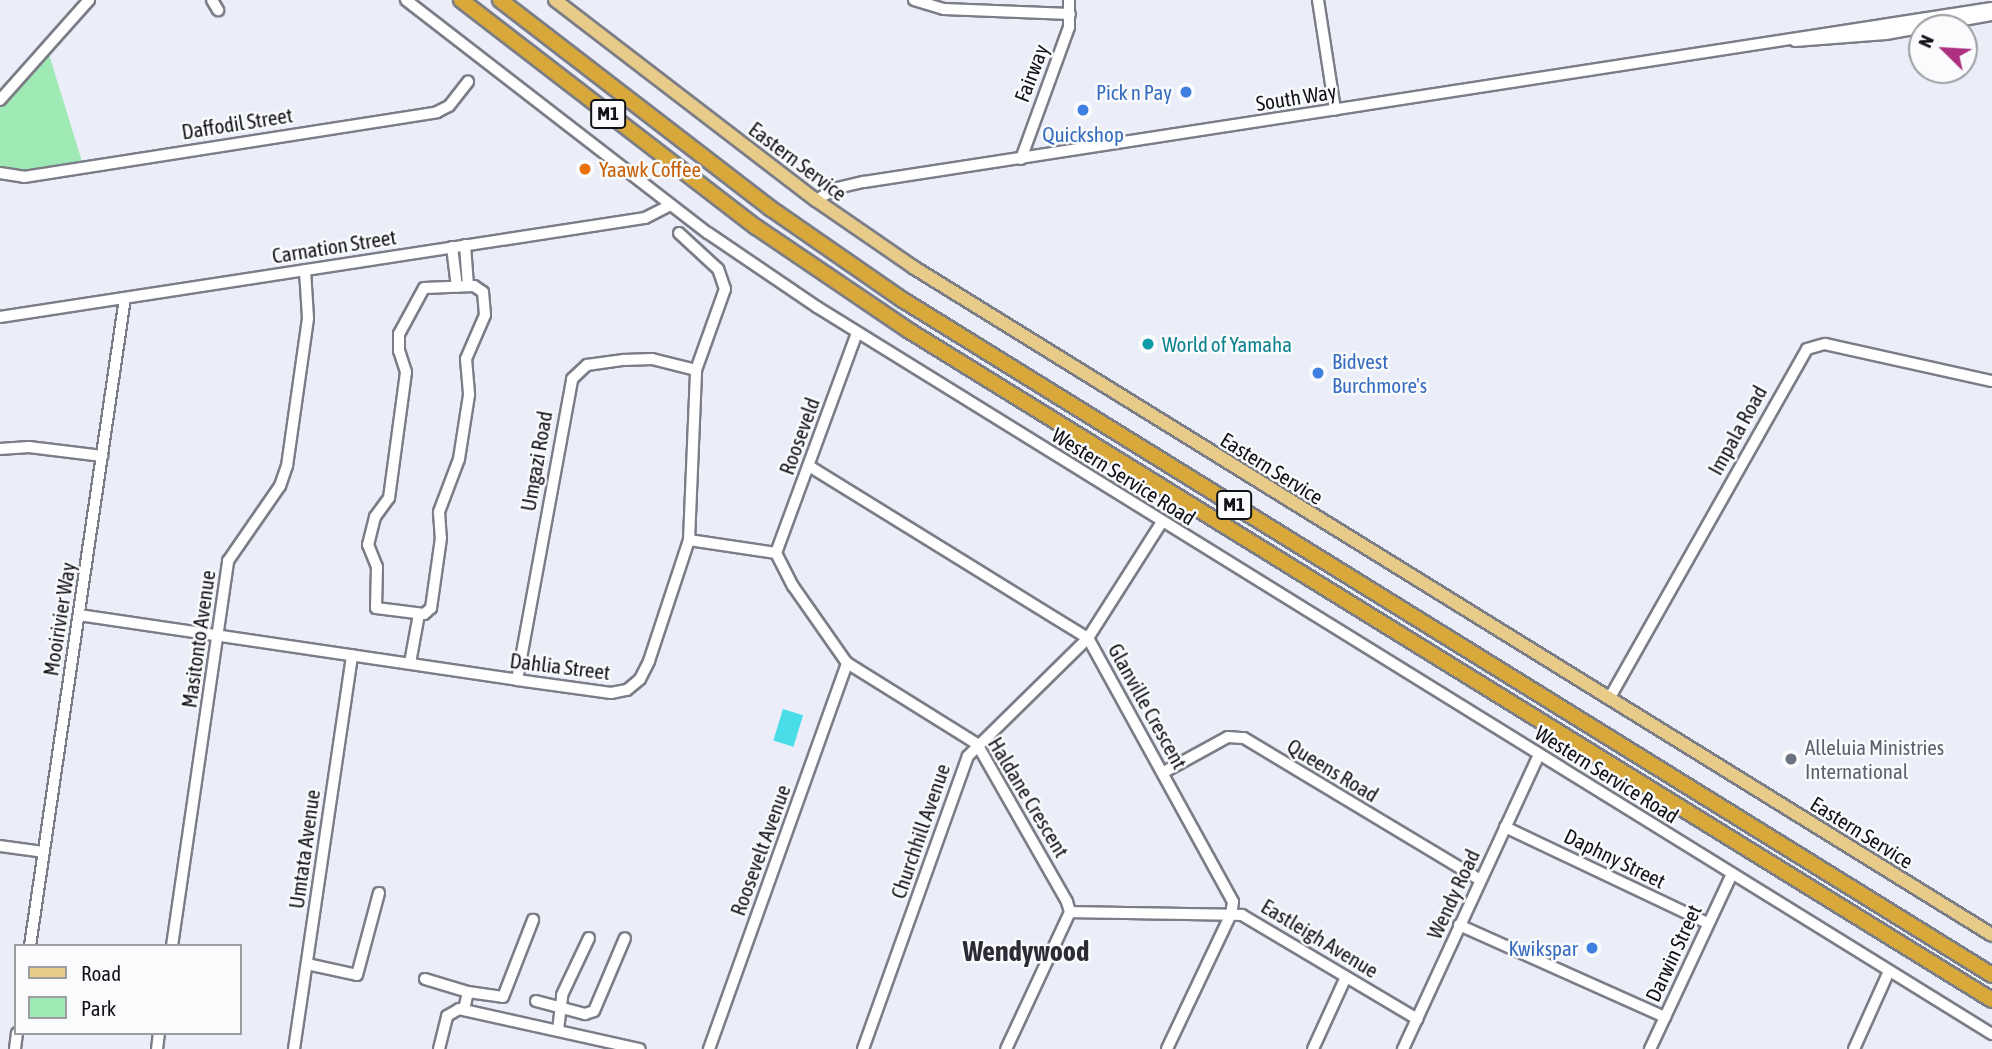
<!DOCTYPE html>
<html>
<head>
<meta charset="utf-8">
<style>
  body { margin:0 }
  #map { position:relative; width:1992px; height:1049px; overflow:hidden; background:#ebedf9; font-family:"Asap Condensed",sans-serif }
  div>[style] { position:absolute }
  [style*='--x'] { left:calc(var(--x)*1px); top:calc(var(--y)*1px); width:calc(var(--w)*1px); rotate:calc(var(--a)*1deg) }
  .green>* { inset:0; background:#9ee9b4 }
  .water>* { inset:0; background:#49dee7; transform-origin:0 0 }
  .roads { filter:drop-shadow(2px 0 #7b7d87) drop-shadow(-2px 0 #7b7d87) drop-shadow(0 2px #7b7d87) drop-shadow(0 -2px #7b7d87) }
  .minor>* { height:10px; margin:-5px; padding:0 5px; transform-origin:5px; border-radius:5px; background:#fff }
  .major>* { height:12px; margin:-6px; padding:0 6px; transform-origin:6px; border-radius:6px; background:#e8cb89 }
  .highway>* { height:14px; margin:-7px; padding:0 7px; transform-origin:7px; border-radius:7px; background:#d8a83a }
  .dots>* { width:19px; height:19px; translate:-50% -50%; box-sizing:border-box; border:4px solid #fafbfd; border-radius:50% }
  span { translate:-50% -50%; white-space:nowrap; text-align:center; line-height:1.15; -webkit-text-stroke:5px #fafbfd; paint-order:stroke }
  .shield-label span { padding:2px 5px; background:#fafbfd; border:2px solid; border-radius:5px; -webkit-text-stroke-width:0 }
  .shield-label { font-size:19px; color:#121317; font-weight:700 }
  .street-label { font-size:21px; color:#121317 }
  .shop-label { font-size:21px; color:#366cbe }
  .right { translate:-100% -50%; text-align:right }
  .left { translate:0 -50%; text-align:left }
  .food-label { font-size:21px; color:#c56008 }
  .culture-label { font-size:21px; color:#0d838f }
  .worship-label { font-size:21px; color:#5b616d }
  .district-label { font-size:28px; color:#2b2c35; font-weight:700 }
  .legend { position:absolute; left:14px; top:944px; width:228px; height:91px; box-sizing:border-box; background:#fafbfd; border:2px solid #9d9ea1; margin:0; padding:9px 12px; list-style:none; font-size:21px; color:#121317 }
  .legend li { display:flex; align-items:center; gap:14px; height:35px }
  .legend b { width:35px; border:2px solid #9d9ea1 }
  .north { position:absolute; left:1908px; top:14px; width:70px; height:70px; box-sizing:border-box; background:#fafbfd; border:2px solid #9d9ea1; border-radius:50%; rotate:294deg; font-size:19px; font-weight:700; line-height:28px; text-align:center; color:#121317 }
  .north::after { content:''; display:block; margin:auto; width:24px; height:32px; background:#ad2f7f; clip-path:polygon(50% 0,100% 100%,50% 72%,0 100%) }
</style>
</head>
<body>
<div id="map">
  <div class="green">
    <i style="clip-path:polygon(47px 48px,83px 165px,19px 175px,0 168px,0 100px)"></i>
  </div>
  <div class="water">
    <i style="left:783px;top:709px;width:21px;height:33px;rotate:17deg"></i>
  </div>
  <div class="roads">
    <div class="minor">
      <i style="--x:212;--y:0;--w:12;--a:59"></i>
      <i style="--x:406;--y:0;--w:381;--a:37.7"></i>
      <i style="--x:708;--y:233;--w:132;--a:34.2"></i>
      <i style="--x:817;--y:307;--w:1382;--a:31.75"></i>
      <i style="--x:914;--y:0;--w:31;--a:17"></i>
      <i style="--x:944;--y:9;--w:126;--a:2.3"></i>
      <i style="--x:1318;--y:0;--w:111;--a:81.2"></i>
      <i style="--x:1795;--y:41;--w:91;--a:-4.4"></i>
      <i style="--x:1886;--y:34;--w:108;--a:-10.2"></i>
      <i style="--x:0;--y:100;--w:134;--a:-48.3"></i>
      <i style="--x:1021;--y:159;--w:140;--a:-70"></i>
      <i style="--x:1069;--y:27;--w:27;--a:-90"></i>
      <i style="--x:0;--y:173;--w:24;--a:9"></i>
      <i style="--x:24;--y:177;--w:418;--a:-8.9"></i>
      <i style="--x:437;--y:112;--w:13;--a:-27"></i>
      <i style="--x:449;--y:106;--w:31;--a:-52"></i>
      <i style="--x:816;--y:200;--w:24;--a:-30"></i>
      <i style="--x:837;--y:188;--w:28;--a:-13"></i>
      <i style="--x:864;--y:182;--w:1141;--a:-8.77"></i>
      <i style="--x:465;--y:245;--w:41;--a:85.8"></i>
      <i style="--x:452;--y:247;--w:40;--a:82.9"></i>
      <i style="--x:474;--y:286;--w:11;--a:34"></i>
      <i style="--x:483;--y:292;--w:23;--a:85"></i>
      <i style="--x:485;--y:315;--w:48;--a:113.4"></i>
      <i style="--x:466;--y:359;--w:36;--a:85"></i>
      <i style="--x:469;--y:395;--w:65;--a:98.9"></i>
      <i style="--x:459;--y:459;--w:57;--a:110.7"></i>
      <i style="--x:439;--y:512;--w:26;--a:86"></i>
      <i style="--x:441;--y:538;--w:71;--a:98.1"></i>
      <i style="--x:431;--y:608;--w:9;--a:139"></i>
      <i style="--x:424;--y:614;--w:48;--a:-172.9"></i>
      <i style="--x:376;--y:608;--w:41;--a:-88.6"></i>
      <i style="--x:377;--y:567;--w:24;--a:-112"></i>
      <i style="--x:368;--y:545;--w:29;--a:-76"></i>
      <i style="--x:375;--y:517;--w:24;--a:-54"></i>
      <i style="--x:389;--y:498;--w:127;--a:-82.3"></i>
      <i style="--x:406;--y:372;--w:22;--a:-108"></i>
      <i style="--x:399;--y:351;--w:17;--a:-90"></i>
      <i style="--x:399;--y:334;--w:52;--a:-61.5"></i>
      <i style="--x:424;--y:288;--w:50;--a:-2.3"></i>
      <i style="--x:0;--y:317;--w:653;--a:-8.73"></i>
      <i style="--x:645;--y:218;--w:29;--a:-27"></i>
      <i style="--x:0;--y:449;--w:29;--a:-4"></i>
      <i style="--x:29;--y:447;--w:74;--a:7"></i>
      <i style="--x:809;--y:466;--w:328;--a:31.7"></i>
      <i style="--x:1088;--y:638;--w:301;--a:61.2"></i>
      <i style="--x:1233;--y:902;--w:12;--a:99"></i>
      <i style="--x:1231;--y:914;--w:149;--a:115.4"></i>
      <i style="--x:689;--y:540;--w:88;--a:8.5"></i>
      <i style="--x:776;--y:553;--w:37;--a:63"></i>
      <i style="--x:793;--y:586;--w:94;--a:55"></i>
      <i style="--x:847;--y:663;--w:153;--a:31.9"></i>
      <i style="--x:977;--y:744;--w:182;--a:60.3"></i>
      <i style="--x:1067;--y:902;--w:10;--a:73"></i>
      <i style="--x:1070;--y:912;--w:151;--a:115"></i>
      <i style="--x:776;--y:553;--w:234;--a:-69.8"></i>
      <i style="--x:79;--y:615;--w:443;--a:8.4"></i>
      <i style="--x:517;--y:680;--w:95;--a:7.9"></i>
      <i style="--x:611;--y:693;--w:16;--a:-11"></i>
      <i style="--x:627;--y:690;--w:17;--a:-40"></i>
      <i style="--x:640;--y:679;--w:20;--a:-63"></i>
      <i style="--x:649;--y:661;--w:127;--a:-71.7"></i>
      <i style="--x:689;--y:540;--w:170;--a:-87.6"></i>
      <i style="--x:696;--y:370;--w:86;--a:-70.3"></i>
      <i style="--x:725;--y:289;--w:21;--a:-109"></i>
      <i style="--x:718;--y:269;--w:53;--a:-137.3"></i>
      <i style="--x:410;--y:663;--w:50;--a:-79.6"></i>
      <i style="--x:517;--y:680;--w:306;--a:-79.6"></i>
      <i style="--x:572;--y:379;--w:21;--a:-43"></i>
      <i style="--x:587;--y:365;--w:37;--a:-8"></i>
      <i style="--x:624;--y:360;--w:28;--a:-2"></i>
      <i style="--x:652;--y:359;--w:45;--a:14"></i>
      <i style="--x:1609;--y:699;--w:402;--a:-60.5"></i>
      <i style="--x:1807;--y:349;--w:19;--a:-16"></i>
      <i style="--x:1825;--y:344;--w:171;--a:12.5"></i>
      <i style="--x:1164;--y:772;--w:73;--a:-28.7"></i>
      <i style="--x:1228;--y:737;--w:16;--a:4"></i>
      <i style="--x:1244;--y:738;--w:275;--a:31"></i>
      <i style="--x:1505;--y:827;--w:224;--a:25.4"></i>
      <i style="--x:0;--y:846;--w:44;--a:7.8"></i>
      <i style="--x:1070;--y:912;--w:172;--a:1"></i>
      <i style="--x:1242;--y:915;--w:204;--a:30.7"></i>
      <i style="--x:1459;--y:925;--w:226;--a:24.1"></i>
      <i style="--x:30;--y:946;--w:655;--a:-81.66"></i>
      <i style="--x:172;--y:946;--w:389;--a:-81.7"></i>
      <i style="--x:228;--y:561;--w:91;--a:-55.3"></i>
      <i style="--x:280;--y:486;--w:21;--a:-71"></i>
      <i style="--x:287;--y:466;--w:149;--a:-81.9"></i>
      <i style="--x:308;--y:318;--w:48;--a:-93.6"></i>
      <i style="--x:307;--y:964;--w:51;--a:12.4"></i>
      <i style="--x:357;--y:975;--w:85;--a:-75"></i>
      <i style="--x:425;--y:979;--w:45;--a:16.8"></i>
      <i style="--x:468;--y:992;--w:18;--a:103"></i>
      <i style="--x:468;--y:992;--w:35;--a:8"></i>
      <i style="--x:503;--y:997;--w:83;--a:-68.7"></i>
      <i style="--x:536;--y:1001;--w:51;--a:14.9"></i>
      <i style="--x:585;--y:1014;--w:9;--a:-18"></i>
      <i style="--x:594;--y:1011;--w:79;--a:-67"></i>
      <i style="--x:558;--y:1030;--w:35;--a:-83"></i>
      <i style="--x:562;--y:995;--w:63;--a:-64.7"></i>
      <i style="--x:15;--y:1049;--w:16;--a:-83"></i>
      <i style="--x:157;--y:1049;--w:16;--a:-83"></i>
      <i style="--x:294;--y:1049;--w:398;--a:-81.6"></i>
      <i style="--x:439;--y:1049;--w:34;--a:-76"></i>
      <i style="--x:447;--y:1016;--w:14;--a:-30"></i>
      <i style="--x:459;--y:1009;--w:185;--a:12.5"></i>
      <i style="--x:709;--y:1049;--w:410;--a:-70.3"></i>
      <i style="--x:863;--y:1049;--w:311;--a:-70.3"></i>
      <i style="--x:968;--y:756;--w:168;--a:-44.5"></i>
      <i style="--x:1088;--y:638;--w:138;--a:-57.5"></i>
      <i style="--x:1313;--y:1049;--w:79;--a:-65.4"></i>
      <i style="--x:1403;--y:1049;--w:324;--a:-65.2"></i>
      <i style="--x:1650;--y:1049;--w:193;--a:-64.9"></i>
      <i style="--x:1854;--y:1049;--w:85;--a:-65.8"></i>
    </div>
    <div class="major">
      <i style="--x:555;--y:0;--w:329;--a:37.5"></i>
      <i style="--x:816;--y:200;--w:118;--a:34.6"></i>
      <i style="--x:913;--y:267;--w:1269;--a:31.76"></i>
    </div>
    <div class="highway">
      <i style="--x:461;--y:0;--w:372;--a:37.6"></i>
      <i style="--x:756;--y:227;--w:184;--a:34.1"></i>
      <i style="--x:908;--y:330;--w:1274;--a:31.72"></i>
      <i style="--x:500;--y:0;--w:341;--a:37.6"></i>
      <i style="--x:770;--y:208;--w:162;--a:34.7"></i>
      <i style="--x:903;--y:300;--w:1281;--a:31.79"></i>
    </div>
  </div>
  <div class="dots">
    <i style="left:1186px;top:92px;background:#3f7fe0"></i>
    <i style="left:1083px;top:110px;background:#3f7fe0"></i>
    <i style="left:585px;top:169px;background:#e8710a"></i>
    <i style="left:1148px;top:344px;background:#0f9aa8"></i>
    <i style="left:1318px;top:373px;background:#3f7fe0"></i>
    <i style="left:1791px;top:759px;background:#6b7280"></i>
    <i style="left:1592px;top:948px;background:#3f7fe0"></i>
  </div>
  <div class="shield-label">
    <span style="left:608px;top:114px">M1</span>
    <span style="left:1234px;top:505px">M1</span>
  </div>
  <div class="street-label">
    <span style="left:1031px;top:73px;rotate:-69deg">Fairway</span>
    <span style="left:1296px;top:97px;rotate:-9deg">South Way</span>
    <span style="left:237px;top:123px;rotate:-9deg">Daffodil Street</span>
    <span style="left:798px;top:161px;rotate:37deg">Eastern Service</span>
    <span style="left:334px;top:246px;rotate:-9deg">Carnation Street</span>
    <span style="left:1737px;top:430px;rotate:-61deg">Impala Road</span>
    <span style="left:799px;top:436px;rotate:-70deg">Rooseveld</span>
    <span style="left:536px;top:461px;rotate:-80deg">Umgazi Road</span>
    <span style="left:1272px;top:468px;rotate:32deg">Eastern Service</span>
    <span style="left:1124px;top:476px;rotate:32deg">Western Service Road</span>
    <span style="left:59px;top:619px;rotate:-81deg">Mooirivier Way</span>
    <span style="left:198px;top:639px;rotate:-82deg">Masitonto Avenue</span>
    <span style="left:560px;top:666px;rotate:7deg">Dahlia Street</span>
    <span style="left:1148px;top:706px;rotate:61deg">Glanville Crescent</span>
    <span style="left:1333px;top:770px;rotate:31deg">Queens Road</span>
    <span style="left:1607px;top:774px;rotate:32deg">Western Service Road</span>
    <span style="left:1029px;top:797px;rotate:59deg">Haldane Crescent</span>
    <span style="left:920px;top:831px;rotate:-71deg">Churchhill Avenue</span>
    <span style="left:1862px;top:832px;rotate:32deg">Eastern Service</span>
    <span style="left:304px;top:849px;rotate:-82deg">Umtata Avenue</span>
    <span style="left:760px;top:850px;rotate:-70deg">Roosevelt Avenue</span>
    <span style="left:1615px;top:858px;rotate:26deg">Daphny Street</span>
    <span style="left:1453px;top:894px;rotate:-65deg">Wendy Road</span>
    <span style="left:1320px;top:938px;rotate:31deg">Eastleigh Avenue</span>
    <span style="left:1673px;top:953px;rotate:-65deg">Darwin Street</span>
  </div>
  <div class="shop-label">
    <span class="right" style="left:1172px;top:92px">Pick n Pay</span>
    <span style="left:1083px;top:134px">Quickshop</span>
    <span class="left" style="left:1332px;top:373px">Bidvest<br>Burchmore's</span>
    <span class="right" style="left:1578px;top:948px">Kwikspar</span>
  </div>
  <div class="food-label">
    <span class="left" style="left:599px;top:169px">Yaawk Coffee</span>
  </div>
  <div class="culture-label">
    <span class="left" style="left:1162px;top:344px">World of Yamaha</span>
  </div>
  <div class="worship-label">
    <span class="left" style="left:1805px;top:759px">Alleluia Ministries<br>International</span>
  </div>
  <div class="district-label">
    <span style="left:1026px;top:951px">Wendywood</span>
  </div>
  <ul class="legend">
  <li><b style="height:9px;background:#e8cb89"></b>Road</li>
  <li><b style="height:19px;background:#9ee9b4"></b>Park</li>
  </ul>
  <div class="north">N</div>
</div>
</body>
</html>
